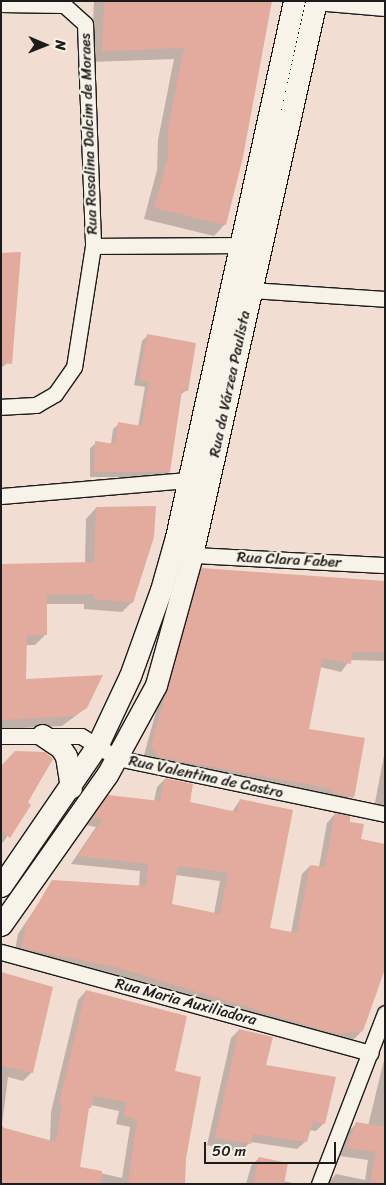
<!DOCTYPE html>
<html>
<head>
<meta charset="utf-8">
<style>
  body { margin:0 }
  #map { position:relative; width:386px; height:1185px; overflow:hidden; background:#f1ddd2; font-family:Sriracha,sans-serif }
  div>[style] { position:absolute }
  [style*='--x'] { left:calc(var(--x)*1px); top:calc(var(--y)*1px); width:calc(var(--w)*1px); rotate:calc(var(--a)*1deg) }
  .shadow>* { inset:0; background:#0003 }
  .building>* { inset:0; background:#e3aa9e }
  .roads { filter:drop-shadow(1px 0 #1c1c1c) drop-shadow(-1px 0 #1c1c1c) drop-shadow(0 1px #1c1c1c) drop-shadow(0 -1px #1c1c1c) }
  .street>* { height:15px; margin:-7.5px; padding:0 7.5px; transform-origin:7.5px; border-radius:7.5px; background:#f7f3e8 }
  .secondary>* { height:21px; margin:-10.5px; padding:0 10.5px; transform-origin:10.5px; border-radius:10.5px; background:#f7f3e8 }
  span { translate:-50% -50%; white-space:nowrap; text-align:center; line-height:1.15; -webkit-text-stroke:4.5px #f7f3e8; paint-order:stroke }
  .street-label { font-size:15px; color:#1c1c1c }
  .frame { position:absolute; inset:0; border:2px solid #1c1c1c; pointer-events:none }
  .north { position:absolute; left:20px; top:20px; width:50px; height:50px; -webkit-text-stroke:4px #f7f3e8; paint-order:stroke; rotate:91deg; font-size:14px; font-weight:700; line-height:20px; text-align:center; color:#1c1c1c }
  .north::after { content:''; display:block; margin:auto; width:18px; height:22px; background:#1c1c1c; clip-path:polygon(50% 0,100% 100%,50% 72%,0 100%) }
  .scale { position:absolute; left:204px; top:1142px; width:132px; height:22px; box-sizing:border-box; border:2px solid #1c1c1c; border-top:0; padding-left:6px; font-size:15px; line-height:18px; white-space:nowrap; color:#1c1c1c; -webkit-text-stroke:4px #f7f3e8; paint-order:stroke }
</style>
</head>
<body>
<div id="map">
  <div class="shadow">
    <i style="clip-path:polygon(94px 1px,271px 1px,225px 224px,214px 236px,144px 219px,157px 170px,158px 140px,174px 59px,91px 62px)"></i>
    <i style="clip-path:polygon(1px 254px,11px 360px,1px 368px)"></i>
    <i style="clip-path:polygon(147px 336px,187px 390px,180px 395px,169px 472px,163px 477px,90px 477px,90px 448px,96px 443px,111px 444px,113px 429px,119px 424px,138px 427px,145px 387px,134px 385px,142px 341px)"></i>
    <i style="clip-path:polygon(96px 508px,132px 602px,122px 612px,84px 609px,84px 604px,45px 604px,45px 635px,35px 645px,26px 645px,24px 680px,86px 708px,62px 726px,1px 729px,1px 565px,85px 564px,86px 519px)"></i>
    <i style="clip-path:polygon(202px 569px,385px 582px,385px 661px,350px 660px,341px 672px,320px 667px,307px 730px,353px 793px,345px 802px,151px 765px,144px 755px,193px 578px)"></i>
    <i style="clip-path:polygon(385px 750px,385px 810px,374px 808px)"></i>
    <i style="clip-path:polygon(1px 766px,30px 805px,1px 845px)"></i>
    <i style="clip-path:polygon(evenodd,165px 779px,188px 803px,232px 812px,240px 800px,268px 929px,291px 933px,302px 874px,310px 866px,319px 867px,327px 823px,335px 814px,348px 823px,360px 840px,362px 1031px,354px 1039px,331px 1042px,14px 956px,18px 934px,53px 882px,139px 887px,140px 871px,71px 864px,96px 827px,86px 825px,109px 796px,154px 801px,157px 787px,165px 779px,176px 875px,220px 881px,214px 914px,170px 905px,176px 875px)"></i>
    <i style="clip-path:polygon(evenodd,1px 972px,32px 1072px,23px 1081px,8px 1077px,2px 1125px,4px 1129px,50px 1141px,51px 1112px,78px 1000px,86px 991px,173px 1072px,184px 1158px,184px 1184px,1px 1184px,1px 972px,91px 1105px,119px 1111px,116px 1124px,130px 1127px,122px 1178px,78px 1168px,87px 1111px,91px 1105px)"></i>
    <i style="clip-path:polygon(239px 1030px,265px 1066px,324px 1123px,316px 1131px,309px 1130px,306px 1141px,297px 1149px,250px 1142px,241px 1152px,207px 1145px,231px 1038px)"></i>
    <i style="clip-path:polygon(385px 1056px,385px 1184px,327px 1184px,336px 1174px,365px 1180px,368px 1160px,340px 1156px,348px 1132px,356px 1124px,368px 1126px)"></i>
    <i style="clip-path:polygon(259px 1158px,283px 1181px,297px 1184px,246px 1184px,251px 1166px)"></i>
  </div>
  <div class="building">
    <i style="clip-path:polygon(104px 1px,272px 1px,243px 157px,226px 225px,154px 208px,168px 158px,168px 128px,184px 48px,102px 51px)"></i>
    <i style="clip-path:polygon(21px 252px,12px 364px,1px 363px,1px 253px)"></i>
    <i style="clip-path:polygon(147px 334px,196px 343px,188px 391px,182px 390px,170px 472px,94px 472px,95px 441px,115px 444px,118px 422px,142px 426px,149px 382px,139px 380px)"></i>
    <i style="clip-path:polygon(156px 506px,154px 537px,133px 603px,94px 599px,94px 594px,47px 595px,47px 635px,27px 635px,26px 679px,103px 675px,87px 708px,74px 716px,1px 720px,1px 564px,94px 562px,96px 507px)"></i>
    <i style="clip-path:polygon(201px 568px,385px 581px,385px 652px,352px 652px,351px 664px,323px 658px,309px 729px,365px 738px,354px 798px,332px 792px,332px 789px,159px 757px,151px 746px)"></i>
    <i style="clip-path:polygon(15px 751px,45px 752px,53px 759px,28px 802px,31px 805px,10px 838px,1px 830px,1px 766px)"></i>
    <i style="clip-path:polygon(evenodd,165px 778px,193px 784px,190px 802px,237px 812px,240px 799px,293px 810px,270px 928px,297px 933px,310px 865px,325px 867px,335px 813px,350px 816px,350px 822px,364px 824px,361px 839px,385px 844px,385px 969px,363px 1031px,340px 1034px,322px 1030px,119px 968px,21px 948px,26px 924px,52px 880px,146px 886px,148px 864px,78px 856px,103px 819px,92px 817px,108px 795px,160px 801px,165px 778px,178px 866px,228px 873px,220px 914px,172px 904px,178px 866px)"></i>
    <i style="clip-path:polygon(1px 972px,53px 987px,33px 1073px,1px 1066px)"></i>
    <i style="clip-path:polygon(86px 990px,187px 1016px,175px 1071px,201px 1077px,186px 1158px,185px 1184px,128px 1184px,137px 1120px,124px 1116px,126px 1102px,94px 1096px,91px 1108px,89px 1108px,80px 1167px,102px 1171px,101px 1184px,1px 1184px,1px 1127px,56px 1142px,62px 1104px,59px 1104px)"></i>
    <i style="clip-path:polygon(239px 1029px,273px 1037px,266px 1065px,336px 1077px,325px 1124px,313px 1121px,307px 1142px,253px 1134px,251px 1144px,215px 1137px)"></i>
    <i style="clip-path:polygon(356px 1122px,385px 1127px,385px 1184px,370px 1184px,376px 1152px,347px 1148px)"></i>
    <i style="clip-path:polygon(259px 1157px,288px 1163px,284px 1184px,253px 1184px)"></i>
  </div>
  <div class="roads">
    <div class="street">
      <i style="--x:315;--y:2;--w:70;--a:4.9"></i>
      <i style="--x:1;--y:4;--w:63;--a:0.9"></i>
      <i style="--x:64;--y:5;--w:28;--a:42"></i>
      <i style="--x:85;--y:24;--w:222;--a:87.9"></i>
      <i style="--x:93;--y:246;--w:122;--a:98.9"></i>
      <i style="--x:74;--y:367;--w:33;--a:125"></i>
      <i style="--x:55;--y:394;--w:22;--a:150"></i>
      <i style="--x:36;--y:405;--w:35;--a:177"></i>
      <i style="--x:93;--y:246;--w:147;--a:-0.4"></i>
      <i style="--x:251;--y:290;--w:134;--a:3.8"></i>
      <i style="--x:1;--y:496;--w:188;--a:-4.9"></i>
      <i style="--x:192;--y:555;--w:193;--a:3"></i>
      <i style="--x:1;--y:736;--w:80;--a:0"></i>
      <i style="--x:81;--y:736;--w:42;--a:31.4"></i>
      <i style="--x:117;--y:758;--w:274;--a:11.8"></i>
      <i style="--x:1;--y:952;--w:383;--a:15.3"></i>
      <i style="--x:319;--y:1184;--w:183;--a:-68.9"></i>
    </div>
    <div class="secondary">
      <i style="--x:42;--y:735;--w:22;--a:34"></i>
      <i style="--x:60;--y:747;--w:11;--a:56"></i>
      <i style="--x:66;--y:756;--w:32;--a:81"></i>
      <i style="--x:1;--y:886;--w:170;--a:-55.6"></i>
      <i style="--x:97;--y:746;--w:77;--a:-64.8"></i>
      <i style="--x:130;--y:676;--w:91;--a:-70.2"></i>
      <i style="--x:161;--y:590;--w:55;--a:-74.2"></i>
      <i style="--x:176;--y:537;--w:549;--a:-77.58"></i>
      <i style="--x:1;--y:925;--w:184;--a:-54.8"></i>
      <i style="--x:107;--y:775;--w:102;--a:-61.4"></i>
      <i style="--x:156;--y:685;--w:135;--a:-74.5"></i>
      <i style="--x:192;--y:555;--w:568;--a:-77.38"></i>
    </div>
  </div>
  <div class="street-label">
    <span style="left:89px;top:134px;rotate:-92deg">Rua Rosalina Dalcim de Moraes</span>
    <span style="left:230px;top:384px;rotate:-78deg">Rua da Várzea Paulista</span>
    <span style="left:289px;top:560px;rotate:3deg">Rua Clara Faber</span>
    <span style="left:206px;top:777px;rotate:12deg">Rua Valentina de Castro</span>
    <span style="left:186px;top:1002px;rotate:15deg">Rua Maria Auxiliadora</span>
  </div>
  <div class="frame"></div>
  <div class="north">N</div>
  <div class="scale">50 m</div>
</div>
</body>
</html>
